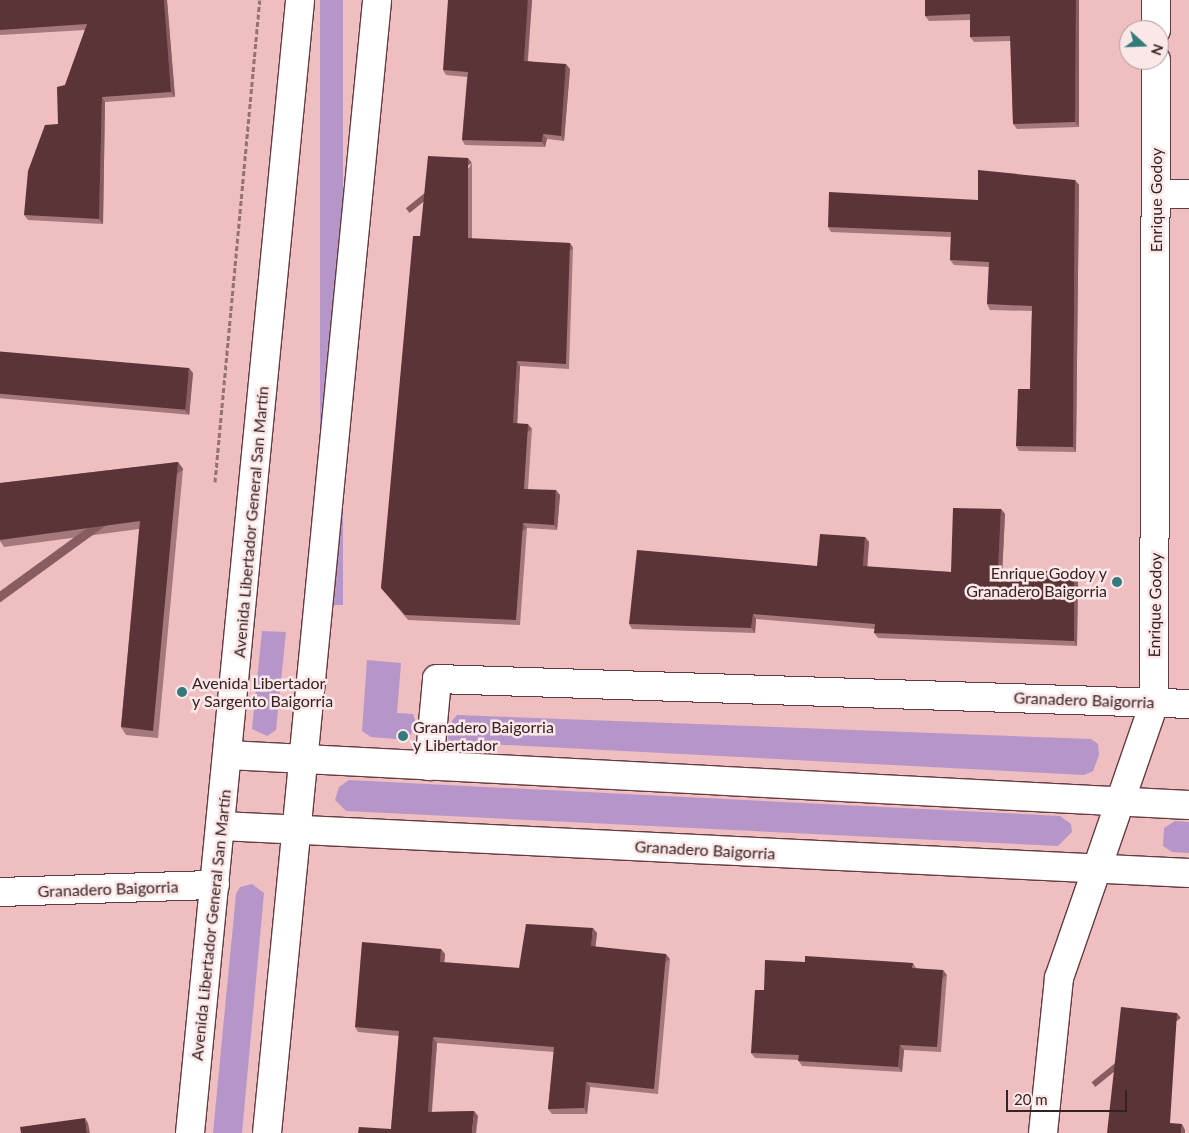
<!DOCTYPE html>
<html>
<head>
<meta charset="utf-8">
<style>
  body { margin:0 }
  #map { position:relative; width:1189px; height:1133px; overflow:hidden; background:#efbec1; font-family:Lato,sans-serif }
  div>[style] { position:absolute }
  [style*='--x'] { left:calc(var(--x)*1px); top:calc(var(--y)*1px); width:calc(var(--w)*1px); rotate:calc(var(--a)*1deg) }
  .green>* { inset:0; background:#b695c8; transform-origin:0 0 }
  .path>* { height:3px; margin-top:-1.5px; transform-origin:0; background:repeating-linear-gradient(90deg,#947274 0 5px,transparent 0 7.5px) }
  .roads { filter:drop-shadow(1px 0 #643b3f) drop-shadow(-1px 0 #643b3f) drop-shadow(0 1px #643b3f) drop-shadow(0 -1px #643b3f) }
  .minor>* { height:28px; margin:-14px; padding:0 14px; transform-origin:14px; border-radius:14px; background:#fff }
  .primary>* { height:28px; margin:-14px; padding:0 14px; transform-origin:14px; border-radius:14px; background:#fff }
  .wall>* { inset:0; background:#a5797c; transform-origin:0 0 }
  .shaded-wall>* { inset:0; background:#875d61; transform-origin:0 0 }
  .building>* { inset:0; background:#5b3438; transform-origin:0 0 }
  .dots>* { width:14px; height:14px; translate:-50% -50%; box-sizing:border-box; border:2px solid #fce7e8; border-radius:50% }
  span { translate:-50% -50%; white-space:nowrap; text-align:center; line-height:1.15; -webkit-text-stroke:5px #fce7e8; paint-order:stroke }
  .street-label { font-size:16px; color:#352324 }
  .poi-label { font-size:16px; color:#352324 }
  .right { translate:-100% -50%; text-align:right }
  .left { translate:0 -50%; text-align:left }
  .north { position:absolute; left:1119px; top:20px; width:50px; height:50px; box-sizing:border-box; background:#fce7e8; border:1px solid #ac999a; border-radius:50%; rotate:110deg; font-size:14px; font-weight:700; line-height:20px; text-align:center; color:#352324 }
  .north::after { content:''; display:block; margin:auto; width:18px; height:22px; background:#327b7a; clip-path:polygon(50% 0,100% 100%,50% 72%,0 100%) }
  .scale { position:absolute; left:1006px; top:1090px; width:121px; height:22px; box-sizing:border-box; border:2px solid #352324; border-top:0; padding-left:6px; font-size:15px; line-height:18px; white-space:nowrap; color:#352324; -webkit-text-stroke:4px #fce7e8; paint-order:stroke }
</style>
</head>
<body>
<div id="map">
  <div class="green">
    <i style="left:320px;top:0;width:23px;height:605px"></i>
    <i style="clip-path:polygon(262px 631px,286px 632px,276px 730px,267px 736px,252px 729px)"></i>
    <i style="clip-path:polygon(367px 660px,401px 663px,397px 713px,413px 714px,416px 723px,408px 740px,371px 737px,362px 731px)"></i>
    <i style="clip-path:polygon(457px 715px,1091px 739px,1098px 744px,1099px 755px,1093px 771px,1084px 775px,449px 742px,446px 728px)"></i>
    <i style="clip-path:polygon(349px 780px,1060px 816px,1071px 824px,1072px 832px,1058px 846px,346px 811px,335px 800px,339px 787px)"></i>
    <i style="clip-path:polygon(1175px 821px,1189px 822px,1189px 853px,1172px 852px,1163px 846px,1164px 828px)"></i>
    <i style="clip-path:polygon(252px 884px,264px 893px,242px 1133px,213px 1133px,236px 894px,240px 887px)"></i>
  </div>
  <div class="path">
    <i style="--x:215;--y:482;--w:484;--a:-84.7"></i>
  </div>
  <div class="roads">
    <div class="minor">
      <i style="--x:1156;--y:0;--w:30;--a:90"></i>
      <i style="--x:1156;--y:194;--w:33;--a:0"></i>
      <i style="--x:228;--y:755;--w:962;--a:2.98"></i>
      <i style="--x:429;--y:766;--w:87;--a:-84.7"></i>
      <i style="--x:437;--y:679;--w:752;--a:1.9"></i>
      <i style="--x:221;--y:826;--w:969;--a:2.78"></i>
      <i style="--x:0;--y:892;--w:215;--a:-1.9"></i>
      <i style="--x:1043;--y:1133;--w:156;--a:-84.1"></i>
      <i style="--x:1059;--y:978;--w:291;--a:-70.9"></i>
      <i style="--x:1154;--y:703;--w:643;--a:-89.82"></i>
    </div>
    <div class="primary">
      <i style="--x:190;--y:1133;--w:1138;--a:-84.45"></i>
      <i style="--x:267;--y:1133;--w:1138;--a:-84.45"></i>
    </div>
  </div>
  <div class="wall">
    <i style="clip-path:polygon(0 0,167px 0,175px 97px,105px 102px,103px 224px,28px 220px,24px 215px,58px 124px,65px 85px,85px 30px,0 35px)"></i>
    <i style="clip-path:polygon(532px 0,528px 61px,570px 69px,564px 141px,547px 139px,545px 147px,465px 145px,462px 140px,467px 77px,446px 75px,443px 70px)"></i>
    <i style="clip-path:polygon(925px 0,1079px 0,1079px 127px,1017px 129px,1013px 124px,1011px 41px,974px 42px,970px 37px,970px 20px,929px 21px,925px 16px)"></i>
    <i style="clip-path:polygon(472px 163px,472px 239px,570px 243px,573px 248px,569px 369px,520px 366px,517px 423px,532px 429px,528px 489px,560px 495px,557px 530px,527px 528px,520px 625px,408px 620px,381px 588px,420px 236px)"></i>
    <i style="clip-path:polygon(1075px 180px,1079px 185px,1076px 452px,1019px 451px,1016px 446px,1030px 389px,1032px 311px,990px 310px,987px 304px,989px 267px,954px 265px,950px 260px,951px 237px,831px 232px,828px 227px,978px 200px)"></i>
    <i style="left:193px;top:373px;width:42px;height:193px;rotate:95deg"></i>
    <i style="clip-path:polygon(178px 462px,183px 469px,158px 738px,126px 735px,121px 727px,139px 529px,4px 547px,0 541px,0 483px)"></i>
    <i style="clip-path:polygon(1001px 509px,1005px 514px,1002px 571px,1074px 571px,1078px 576px,1077px 646px,878px 638px,874px 633px,875px 629px,756px 619px,755px 633px,632px 629px,629px 624px,817px 566px,865px 537px,869px 542px,867px 567px,951px 572px)"></i>
    <i style="clip-path:polygon(597px 933px,595px 947px,670px 959px,658px 1094px,590px 1087px,587px 1114px,552px 1114px,548px 1109px,554px 1052px,437px 1043px,432px 1112px,474px 1111px,478px 1116px,391px 1129px,399px 1036px,358px 1032px,355px 1027px,441px 949px,445px 954px,444px 962px,519px 968px)"></i>
    <i style="clip-path:polygon(805px 962px,913px 963px,916px 968px,947px 975px,941px 1052px,904px 1050px,902px 1072px,802px 1066px,798px 1060px,755px 1058px,751px 1053px,764px 990px)"></i>
  </div>
  <div class="shaded-wall">
    <i style="clip-path:polygon(164px 0,167px 0,175px 97px,171px 92px)"></i>
    <i style="clip-path:polygon(528px 0,532px 0,527px 66px,524px 61px)"></i>
    <i style="clip-path:polygon(1076px 0,1079px 0,1079px 127px,1075px 122px)"></i>
    <i style="clip-path:polygon(566px 64px,570px 69px,564px 141px,561px 136px)"></i>
    <i style="clip-path:polygon(102px 97px,105px 102px,103px 224px,99px 219px)"></i>
    <i style="clip-path:polygon(543px 134px,547px 139px,545px 147px,542px 142px)"></i>
    <i style="left:468px;top:158px;width:6px;height:80px;rotate:51deg"></i>
    <i style="clip-path:polygon(1075px 180px,1079px 185px,1076px 452px,1073px 447px)"></i>
    <i style="left:570px;top:243px;width:6px;height:121px;rotate:59deg"></i>
    <i style="clip-path:polygon(517px 361px,520px 366px,517px 428px,513px 423px)"></i>
    <i style="clip-path:polygon(189px 368px,193px 373px,189px 415px,185px 410px)"></i>
    <i style="left:528px;top:424px;width:6px;height:65px;rotate:51deg"></i>
    <i style="left:178px;top:462px;width:9px;height:270px;rotate:54deg"></i>
    <i style="clip-path:polygon(556px 490px,560px 495px,557px 530px,554px 525px)"></i>
    <i style="clip-path:polygon(1001px 509px,1005px 514px,1002px 577px,998px 571px)"></i>
    <i style="left:523px;top:523px;width:6px;height:97px;rotate:51deg"></i>
    <i style="clip-path:polygon(865px 537px,869px 542px,867px 571px,863px 566px)"></i>
    <i style="clip-path:polygon(1074px 571px,1078px 576px,1077px 646px,1074px 641px)"></i>
    <i style="clip-path:polygon(753px 614px,756px 619px,755px 633px,751px 628px)"></i>
    <i style="clip-path:polygon(593px 928px,597px 933px,595px 952px,591px 946px)"></i>
    <i style="clip-path:polygon(441px 949px,445px 954px,444px 967px,440px 962px)"></i>
    <i style="left:666px;top:954px;width:6px;height:136px;rotate:51deg"></i>
    <i style="left:943px;top:970px;width:6px;height:77px;rotate:51deg"></i>
    <i style="left:1177px;top:1013px;width:6px;height:110px;rotate:51deg"></i>
    <i style="clip-path:polygon(433px 1037px,437px 1043px,431px 1117px,428px 1112px)"></i>
    <i style="clip-path:polygon(900px 1045px,904px 1050px,902px 1072px,898px 1067px)"></i>
    <i style="clip-path:polygon(586px 1082px,590px 1087px,587px 1114px,584px 1108px)"></i>
    <i style="clip-path:polygon(474px 1111px,478px 1116px,476px 1133px,472px 1133px)"></i>
    <i style="clip-path:polygon(85px 1118px,88px 1123px,90px 1133px,87px 1133px)"></i>
    <i style="clip-path:polygon(1182px 1124px,1185px 1130px,1185px 1133px,1181px 1133px)"></i>
  </div>
  <div class="building">
    <i style="clip-path:polygon(0 0,164px 0,171px 92px,102px 97px,99px 219px,24px 215px,28px 171px,45px 125px,58px 124px,57px 87px,65px 85px,87px 24px,0 30px)"></i>
    <i style="clip-path:polygon(448px 0,528px 0,524px 61px,566px 64px,561px 136px,543px 134px,542px 142px,462px 140px,468px 72px,443px 70px)"></i>
    <i style="clip-path:polygon(925px 0,1076px 0,1075px 122px,1013px 124px,1010px 36px,970px 37px,970px 14px,925px 16px)"></i>
    <i style="clip-path:polygon(428px 156px,468px 158px,468px 238px,570px 243px,566px 364px,517px 361px,513px 423px,528px 424px,524px 489px,556px 490px,554px 525px,523px 523px,516px 620px,405px 615px,381px 588px,413px 236px,420px 236px)"></i>
    <i style="clip-path:polygon(978px 170px,1075px 180px,1073px 447px,1016px 446px,1018px 389px,1030px 389px,1032px 306px,987px 304px,989px 262px,950px 260px,951px 232px,828px 227px,829px 192px,978px 200px)"></i>
    <i style="left:189px;top:368px;width:42px;height:190px;rotate:95deg"></i>
    <i style="clip-path:polygon(178px 462px,153px 731px,121px 727px,140px 521px,0 540px,0 483px)"></i>
    <i style="clip-path:polygon(953px 508px,1001px 509px,998px 571px,1074px 571px,1074px 641px,874px 633px,875px 624px,753px 614px,751px 628px,629px 624px,637px 550px,817px 566px,820px 534px,865px 537px,863px 566px,951px 572px)"></i>
    <i style="clip-path:polygon(526px 924px,593px 928px,591px 946px,666px 954px,654px 1089px,586px 1082px,584px 1108px,548px 1109px,554px 1047px,433px 1037px,428px 1112px,474px 1111px,472px 1133px,358px 1133px,359px 1127px,391px 1129px,399px 1031px,355px 1027px,362px 942px,441px 949px,440px 962px,519px 968px)"></i>
    <i style="clip-path:polygon(805px 956px,913px 963px,912px 968px,943px 970px,937px 1047px,900px 1045px,898px 1067px,798px 1061px,799px 1055px,751px 1053px,755px 990px,764px 990px,765px 960px,805px 962px)"></i>
    <i style="clip-path:polygon(1121px 1007px,1177px 1013px,1170px 1123px,1182px 1124px,1181px 1133px,1107px 1133px)"></i>
    <i style="clip-path:polygon(85px 1118px,87px 1133px,21px 1133px,20px 1127px)"></i>
  </div>
  <div class="dots">
    <i style="left:1117px;top:582px;background:#327b7a"></i>
    <i style="left:182px;top:692px;background:#327b7a"></i>
    <i style="left:403px;top:736px;background:#327b7a"></i>
  </div>
  <div class="street-label">
    <span style="left:1156px;top:200px;rotate:-90deg">Enrique Godoy</span>
    <span style="left:251px;top:522px;rotate:-85deg">Avenida Libertador General San Martín</span>
    <span style="left:1155px;top:605px;rotate:-89deg">Enrique Godoy</span>
    <span style="left:1084px;top:700px;rotate:2deg">Granadero Baigorria</span>
    <span style="left:705px;top:850px;rotate:3deg">Granadero Baigorria</span>
    <span style="left:108px;top:889px;rotate:-2deg">Granadero Baigorria</span>
    <span style="left:211px;top:925px;rotate:-84deg">Avenida Libertador General San Martín</span>
  </div>
  <div class="poi-label">
    <span class="right" style="left:1107px;top:582px">Enrique Godoy y<br>Granadero Baigorria</span>
    <span class="left" style="left:192px;top:692px">Avenida Libertador<br>y Sargento Baigorria</span>
    <span class="left" style="left:413px;top:736px">Granadero Baigorria<br>y Libertador</span>
  </div>
  <div class="north">N</div>
  <div class="scale">20 m</div>
</div>
</body>
</html>
